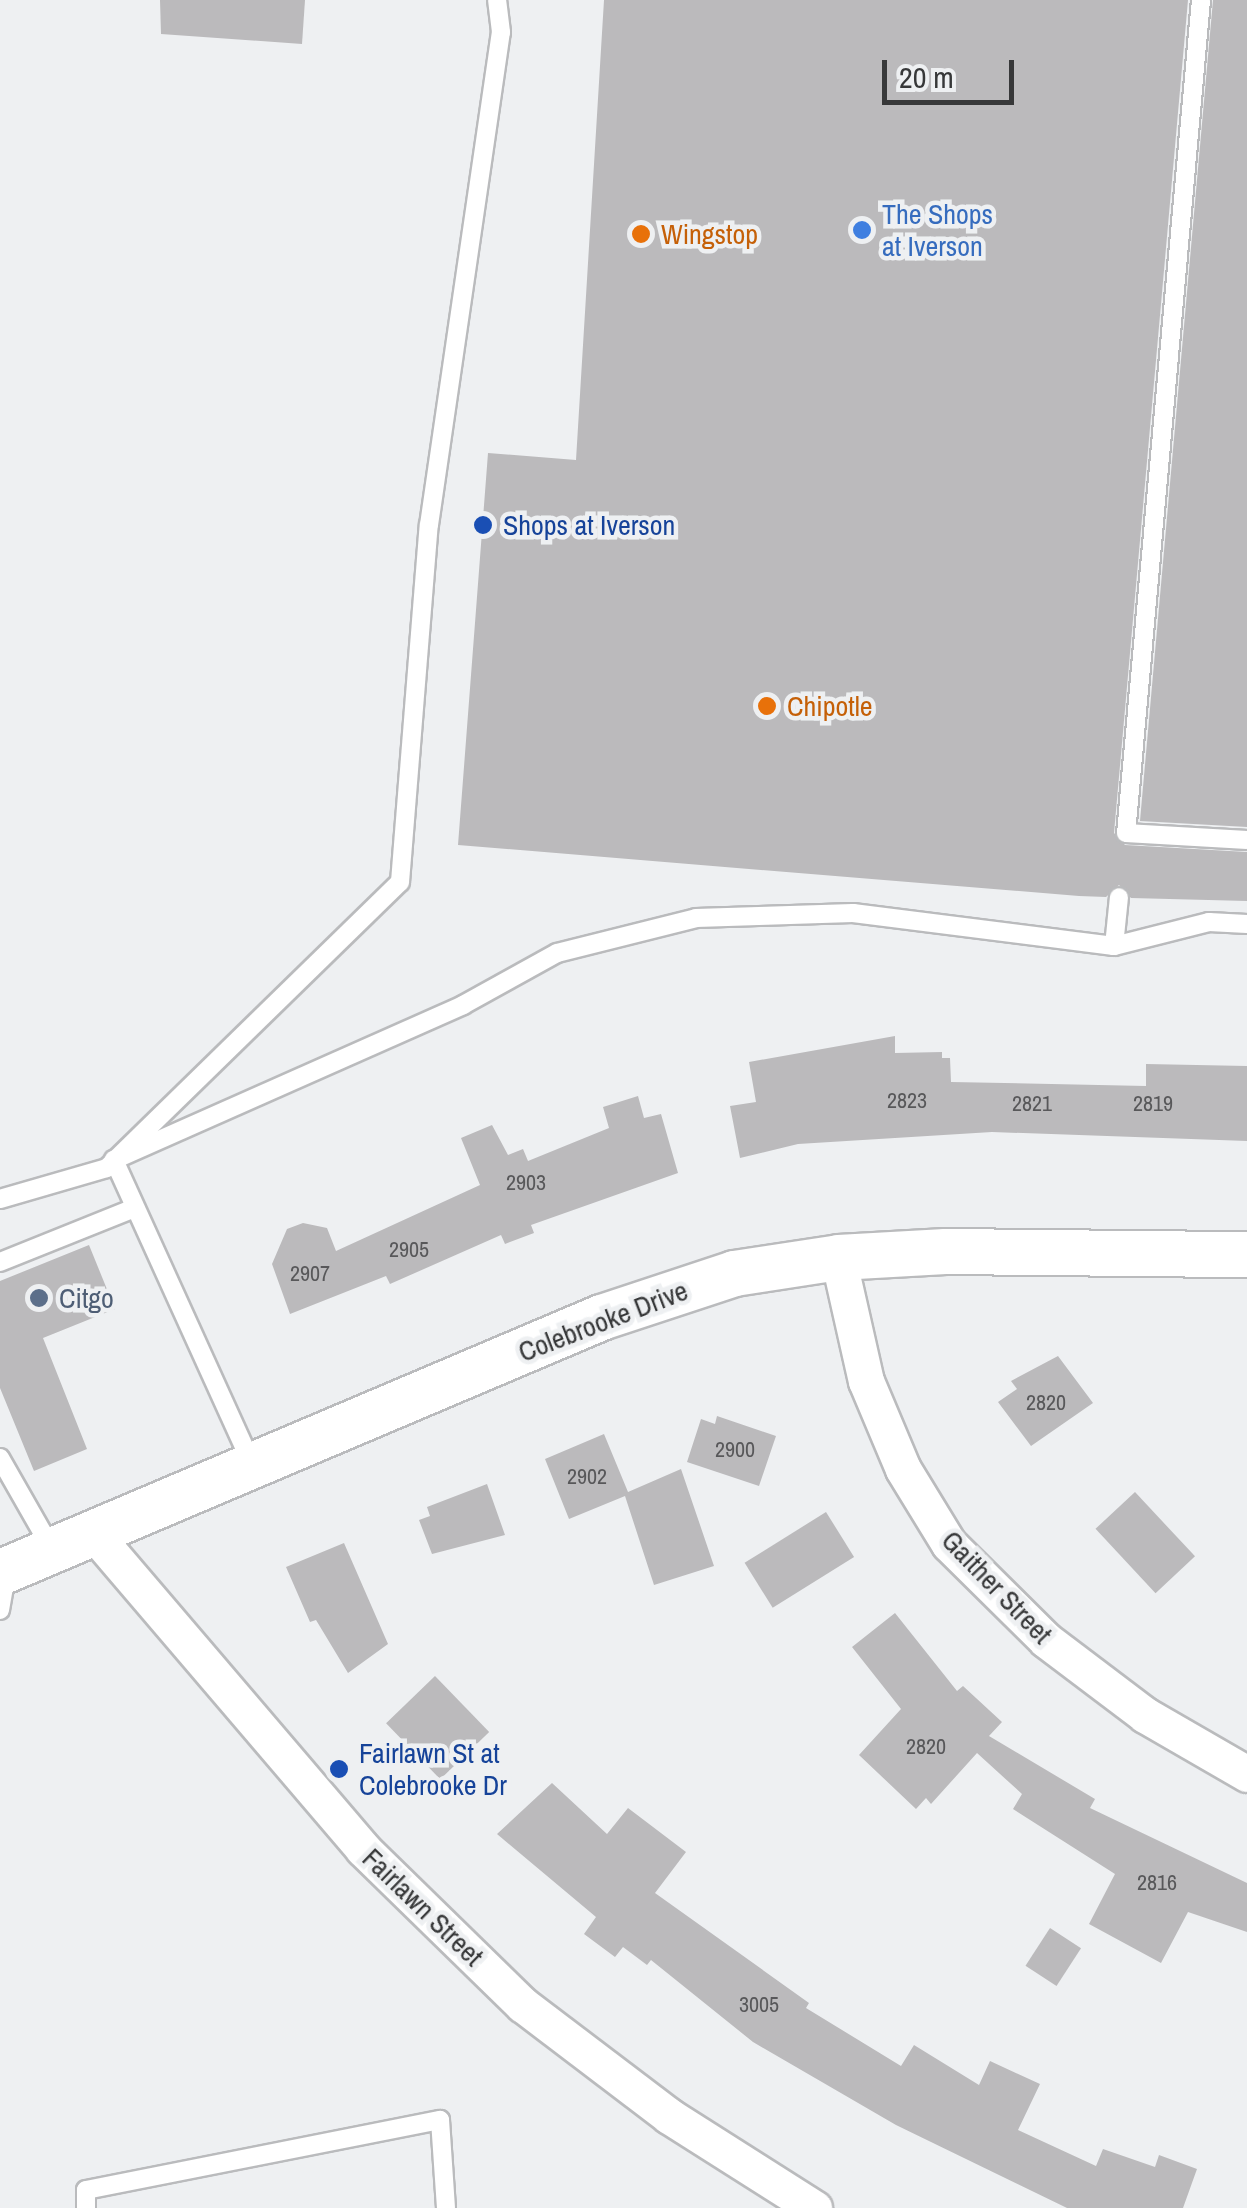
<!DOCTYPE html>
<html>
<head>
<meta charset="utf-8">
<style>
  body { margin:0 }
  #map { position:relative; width:1247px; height:2208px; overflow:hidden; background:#eef0f2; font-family:"Archivo Narrow",sans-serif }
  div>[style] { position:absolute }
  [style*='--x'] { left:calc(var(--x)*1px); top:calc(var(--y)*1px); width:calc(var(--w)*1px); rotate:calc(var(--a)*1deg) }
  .building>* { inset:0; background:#bbbabc; transform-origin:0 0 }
  .roads { filter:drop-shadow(2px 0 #babbbd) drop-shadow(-2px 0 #babbbd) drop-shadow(0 2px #babbbd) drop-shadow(0 -2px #babbbd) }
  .service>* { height:18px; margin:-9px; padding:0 9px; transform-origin:9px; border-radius:9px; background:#fff }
  .minor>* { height:35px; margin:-17.5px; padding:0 17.5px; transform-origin:17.5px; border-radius:17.5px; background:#fff }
  .tertiary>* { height:45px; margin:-22.5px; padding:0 22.5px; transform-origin:22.5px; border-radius:22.5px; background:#fff }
  .dots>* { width:28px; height:28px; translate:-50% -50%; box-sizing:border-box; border:5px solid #eef0f2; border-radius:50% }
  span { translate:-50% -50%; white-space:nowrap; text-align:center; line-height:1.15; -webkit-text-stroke:9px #eef0f2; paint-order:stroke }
  .number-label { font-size:22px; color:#58585a }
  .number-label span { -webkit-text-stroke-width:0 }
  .shop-label { font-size:28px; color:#366cbe }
  .left { translate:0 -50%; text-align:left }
  .food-label { font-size:28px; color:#c56008 }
  .transit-label { font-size:28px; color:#164399 }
  .service-label { font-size:28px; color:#4e5e75 }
  .street-label { font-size:28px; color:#373839 }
  .scale { position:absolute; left:882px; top:60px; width:132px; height:45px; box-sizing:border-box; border:5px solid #373839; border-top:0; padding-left:12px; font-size:30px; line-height:35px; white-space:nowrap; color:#373839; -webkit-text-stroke:8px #eef0f2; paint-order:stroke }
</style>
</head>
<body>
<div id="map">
  <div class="building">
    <i style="clip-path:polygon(160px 0,305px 0,302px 44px,161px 34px)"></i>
    <i style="clip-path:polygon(604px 0,1188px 0,1114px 833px,1125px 845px,1247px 852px,1247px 901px,1131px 898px,1119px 885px,1106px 897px,1079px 896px,458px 845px,488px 453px,576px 460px)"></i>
    <i style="clip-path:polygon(1213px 0,1247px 0,1247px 827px,1140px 821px)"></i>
    <i style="clip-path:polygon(895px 1036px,895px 1053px,942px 1052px,942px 1058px,950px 1058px,951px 1082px,1146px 1086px,1146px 1064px,1247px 1066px,1247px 1141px,992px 1132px,798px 1144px,740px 1158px,730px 1106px,756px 1102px,749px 1062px)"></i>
    <i style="clip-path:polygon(638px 1096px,644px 1118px,661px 1114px,678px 1173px,531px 1225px,534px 1233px,505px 1244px,501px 1235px,390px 1284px,386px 1276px,290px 1314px,272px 1264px,287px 1229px,303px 1223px,327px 1228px,336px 1251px,480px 1185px,461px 1138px,492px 1125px,508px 1155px,523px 1149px,528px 1161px,609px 1128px,603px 1107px)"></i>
    <i style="clip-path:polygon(89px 1245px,115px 1309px,43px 1338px,87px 1449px,34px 1471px,0 1388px,0 1281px)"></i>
    <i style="clip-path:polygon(1058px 1356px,1093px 1403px,1031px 1446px,998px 1402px,1017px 1389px,1011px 1381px)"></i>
    <i style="clip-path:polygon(717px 1416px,776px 1436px,759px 1486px,687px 1462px,701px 1419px,715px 1424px)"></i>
    <i style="clip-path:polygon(604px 1434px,628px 1492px,681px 1469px,714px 1566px,654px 1585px,625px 1496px,569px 1519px,545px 1459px)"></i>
    <i style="clip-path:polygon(487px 1484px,505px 1535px,432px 1554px,419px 1520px,430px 1516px,427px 1507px)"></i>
    <i style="left:1135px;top:1492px;width:88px;height:54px;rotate:47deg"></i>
    <i style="left:826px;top:1512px;width:53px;height:96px;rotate:58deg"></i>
    <i style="clip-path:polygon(344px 1543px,388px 1644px,348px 1673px,316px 1620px,310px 1622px,286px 1567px)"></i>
    <i style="clip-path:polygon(895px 1613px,957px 1691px,963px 1686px,1002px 1722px,989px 1736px,1095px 1799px,1090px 1808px,1247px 1883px,1247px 1932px,1188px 1912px,1161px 1963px,1089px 1924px,1115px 1874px,1013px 1809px,1022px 1794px,977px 1753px,931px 1804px,926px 1798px,916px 1809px,859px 1755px,901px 1709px,852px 1647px)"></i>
    <i style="left:435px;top:1676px;width:78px;height:68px;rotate:46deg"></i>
    <i style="clip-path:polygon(552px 1783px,607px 1834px,628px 1808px,686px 1852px,655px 1893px,809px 2003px,806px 2008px,901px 2066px,914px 2045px,979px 2085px,990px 2061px,1040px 2084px,1018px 2130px,1096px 2166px,1103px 2149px,1155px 2167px,1159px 2155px,1197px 2169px,1183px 2208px,1067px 2208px,896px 2125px,753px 2042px,651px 1960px,647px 1965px,623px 1947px,615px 1957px,584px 1934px,596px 1917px,497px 1834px)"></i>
    <i style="left:1050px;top:1928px;width:37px;height:45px;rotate:33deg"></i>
  </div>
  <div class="roads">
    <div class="service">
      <i style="--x:1201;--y:0;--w:836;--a:95.14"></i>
      <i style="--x:1126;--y:833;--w:121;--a:3.3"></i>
      <i style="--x:1114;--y:946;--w:49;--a:-84.2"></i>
      <i style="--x:0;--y:1199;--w:111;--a:-16.2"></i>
      <i style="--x:107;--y:1168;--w:409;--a:-44.3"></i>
      <i style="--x:400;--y:882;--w:358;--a:-85.4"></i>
      <i style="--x:429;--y:525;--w:498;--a:-81.7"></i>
      <i style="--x:501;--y:32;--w:32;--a:-97"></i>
      <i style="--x:0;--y:1262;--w:144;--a:-21.9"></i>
      <i style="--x:0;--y:1458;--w:107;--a:60.3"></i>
      <i style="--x:251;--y:1462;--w:332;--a:-114.4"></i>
      <i style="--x:114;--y:1160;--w:382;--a:-23.9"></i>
      <i style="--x:463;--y:1005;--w:107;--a:-29"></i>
      <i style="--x:557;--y:953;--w:143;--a:-14.1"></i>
      <i style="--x:696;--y:918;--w:157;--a:-1.8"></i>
      <i style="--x:853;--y:913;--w:263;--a:7.2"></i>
      <i style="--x:1114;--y:946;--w:98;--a:-14.2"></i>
      <i style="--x:1209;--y:922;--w:38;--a:3"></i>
      <i style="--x:0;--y:1610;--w:41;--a:-80.1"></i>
      <i style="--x:86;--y:2208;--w:18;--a:-90"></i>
      <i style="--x:86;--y:2190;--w:361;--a:-11.2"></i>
      <i style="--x:440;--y:2120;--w:88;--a:86.1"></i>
    </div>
    <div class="minor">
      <i style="--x:838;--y:1257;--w:127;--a:77.3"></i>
      <i style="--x:866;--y:1381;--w:95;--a:67.2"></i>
      <i style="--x:903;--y:1469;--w:88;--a:58.5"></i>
      <i style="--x:949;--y:1544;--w:136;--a:44.7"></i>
      <i style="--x:1046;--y:1640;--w:124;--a:37.1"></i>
      <i style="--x:1145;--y:1715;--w:118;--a:30"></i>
      <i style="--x:96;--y:1536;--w:411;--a:49.5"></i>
      <i style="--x:363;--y:1849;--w:223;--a:44.3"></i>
      <i style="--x:523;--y:2005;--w:183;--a:37.2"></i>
      <i style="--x:669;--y:2116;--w:172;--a:32.4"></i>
    </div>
    <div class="tertiary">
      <i style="--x:0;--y:1572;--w:653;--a:-22.99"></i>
      <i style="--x:601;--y:1317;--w:140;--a:-18.3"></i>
      <i style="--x:734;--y:1273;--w:105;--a:-8.7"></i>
      <i style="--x:838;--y:1257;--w:107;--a:-3.2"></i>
      <i style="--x:945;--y:1251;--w:302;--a:0.6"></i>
    </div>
  </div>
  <div class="dots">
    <i style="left:862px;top:230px;background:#3f7fe0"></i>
    <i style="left:641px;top:234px;background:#e8710a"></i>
    <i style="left:483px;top:525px;background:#1a4fb4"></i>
    <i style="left:767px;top:706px;background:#e8710a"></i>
    <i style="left:39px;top:1298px;background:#5c6f8a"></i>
    <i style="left:339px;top:1769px;background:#1a4fb4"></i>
  </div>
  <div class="number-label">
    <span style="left:907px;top:1101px">2823</span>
    <span style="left:1032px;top:1104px">2821</span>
    <span style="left:1153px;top:1104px">2819</span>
    <span style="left:526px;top:1183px">2903</span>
    <span style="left:409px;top:1250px">2905</span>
    <span style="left:310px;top:1274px">2907</span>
    <span style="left:1046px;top:1403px">2820</span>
    <span style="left:735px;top:1450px">2900</span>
    <span style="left:587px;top:1477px">2902</span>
    <span style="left:926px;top:1747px">2820</span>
    <span style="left:1157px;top:1883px">2816</span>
    <span style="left:759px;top:2005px">3005</span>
  </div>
  <div class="shop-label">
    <span class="left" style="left:882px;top:230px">The Shops<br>at Iverson</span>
  </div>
  <div class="food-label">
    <span class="left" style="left:661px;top:234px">Wingstop</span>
    <span class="left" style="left:787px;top:706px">Chipotle</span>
  </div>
  <div class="transit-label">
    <span class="left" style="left:503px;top:525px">Shops at Iverson</span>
    <span class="left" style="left:359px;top:1769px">Fairlawn St at<br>Colebrooke Dr</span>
  </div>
  <div class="service-label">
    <span class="left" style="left:59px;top:1298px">Citgo</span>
  </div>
  <div class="street-label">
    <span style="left:603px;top:1321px;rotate:-21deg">Colebrooke Drive</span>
    <span style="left:997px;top:1587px;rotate:46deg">Gaither Street</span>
    <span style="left:423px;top:1907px;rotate:44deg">Fairlawn Street</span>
  </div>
  <div class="scale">20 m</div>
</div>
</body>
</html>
